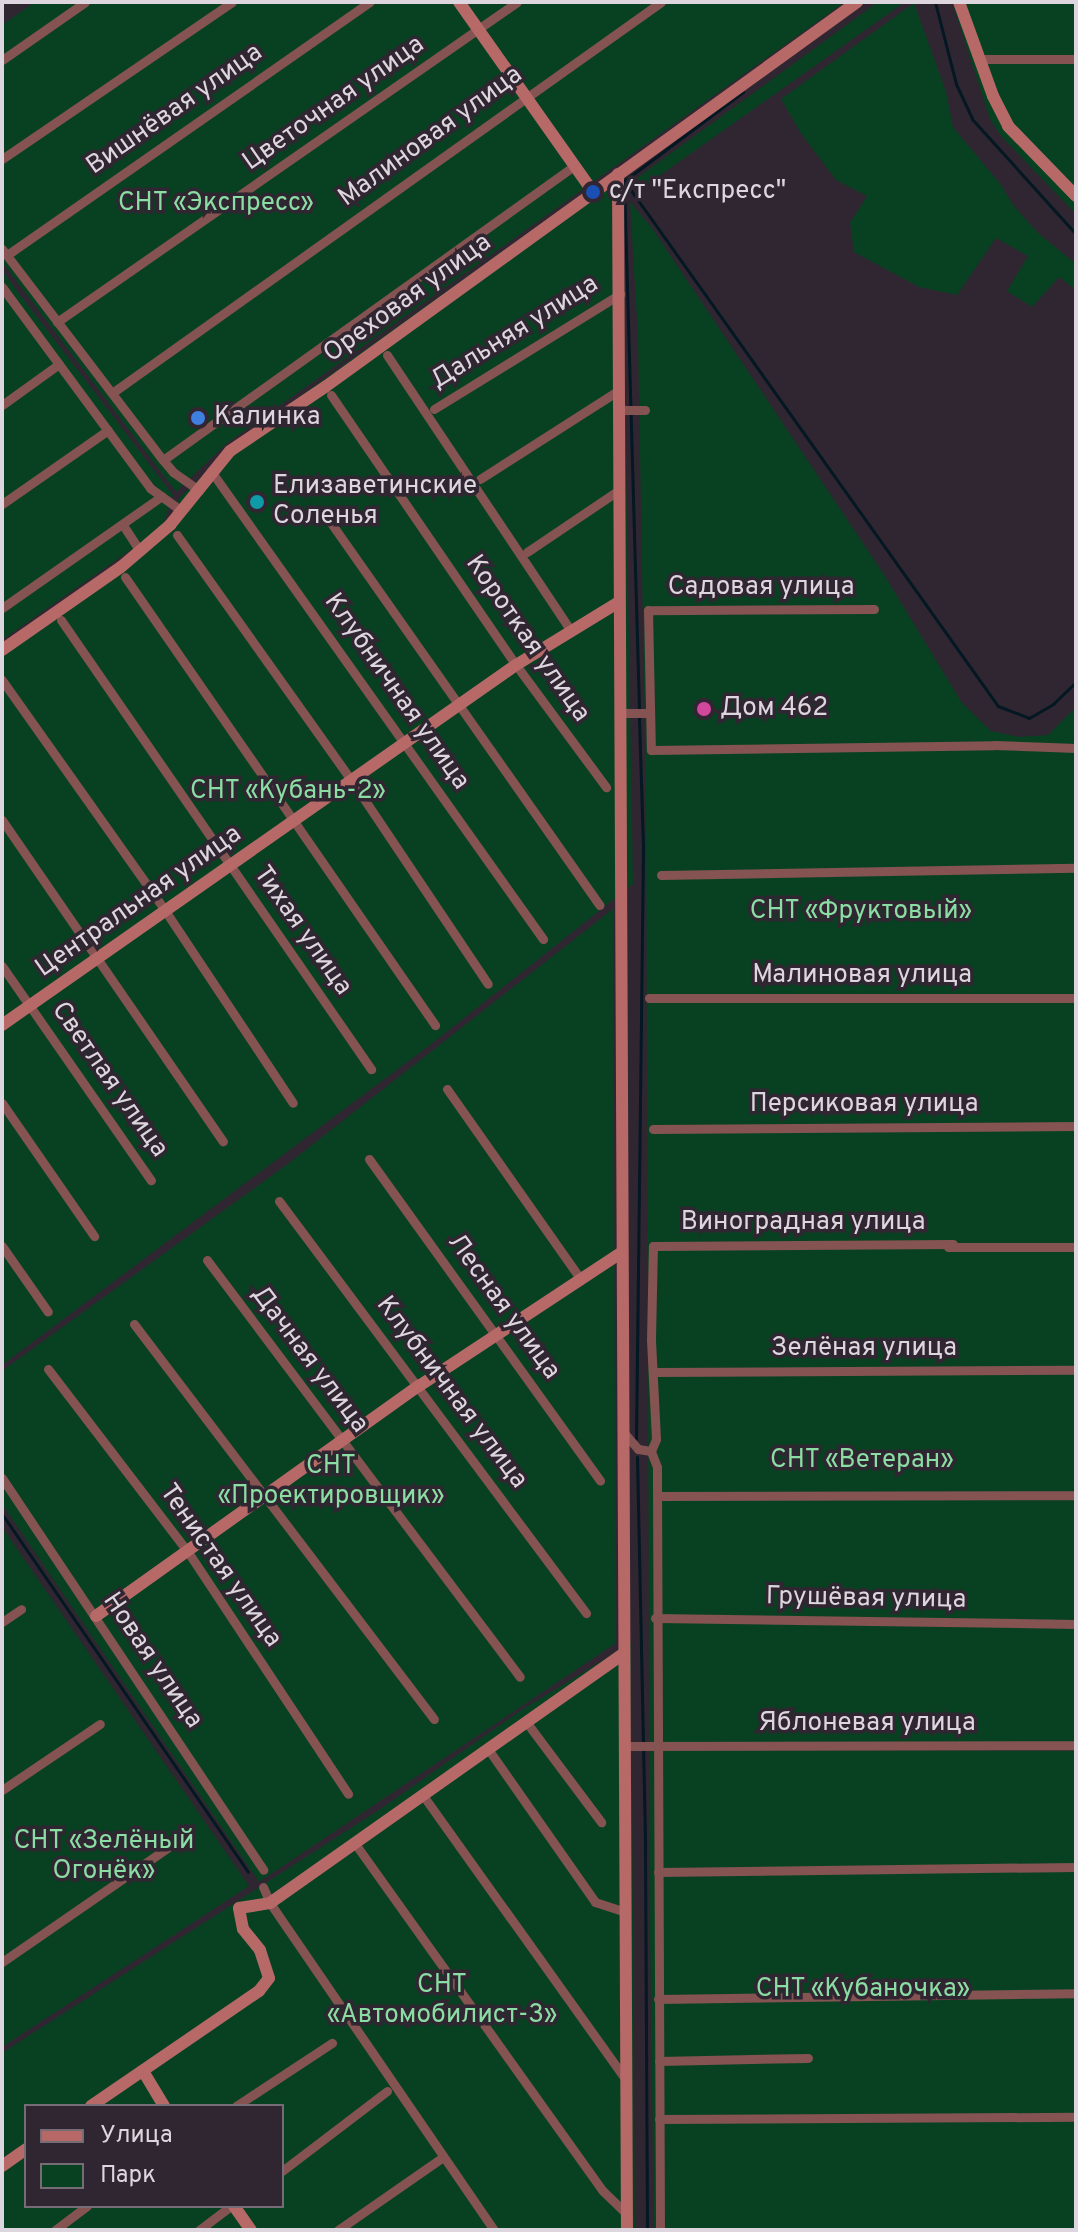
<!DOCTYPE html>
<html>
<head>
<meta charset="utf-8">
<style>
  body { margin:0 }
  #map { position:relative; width:1078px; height:2232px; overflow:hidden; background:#302631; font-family:Overpass,sans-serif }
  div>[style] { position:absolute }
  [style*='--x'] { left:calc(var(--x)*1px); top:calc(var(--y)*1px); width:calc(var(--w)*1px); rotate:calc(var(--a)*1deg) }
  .green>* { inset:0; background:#084121 }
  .stream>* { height:3px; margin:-1.5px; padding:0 1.5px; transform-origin:1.5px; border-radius:1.5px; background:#031822 }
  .street>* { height:9px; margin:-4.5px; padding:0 4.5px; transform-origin:4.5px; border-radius:4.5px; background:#845352 }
  .secondary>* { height:12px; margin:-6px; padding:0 6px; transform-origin:6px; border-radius:6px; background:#b66967 }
  .dots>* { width:22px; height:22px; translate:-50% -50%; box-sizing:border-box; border:4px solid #302631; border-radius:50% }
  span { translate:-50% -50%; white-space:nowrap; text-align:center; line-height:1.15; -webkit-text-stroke:7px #302631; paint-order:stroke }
  .street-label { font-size:26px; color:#ddd6de }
  .poi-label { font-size:26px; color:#ddd6de }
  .left { translate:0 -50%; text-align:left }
  .park-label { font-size:26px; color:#8adda3 }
  .frame { position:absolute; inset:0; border:4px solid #ddd6de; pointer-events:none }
  .legend { position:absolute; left:24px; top:2104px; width:260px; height:104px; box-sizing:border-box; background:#302631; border:2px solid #756c76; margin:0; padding:10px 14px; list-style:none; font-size:24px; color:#ddd6de }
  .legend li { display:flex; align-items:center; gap:16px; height:40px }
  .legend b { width:40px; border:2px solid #756c76 }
</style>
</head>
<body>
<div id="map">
  <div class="green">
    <i style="clip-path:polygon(35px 2px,845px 2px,226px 444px,176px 492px,2px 262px,2px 25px)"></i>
    <i style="clip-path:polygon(878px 2px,902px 4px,645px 186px,637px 178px)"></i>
    <i style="clip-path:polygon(952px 2px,1076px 2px,1076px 214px,1001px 136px,990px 119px)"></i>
    <i style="clip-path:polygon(914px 3px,946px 92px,953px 127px,1001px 185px,1013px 205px,1038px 233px,1076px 264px,1076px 290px,1059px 277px,1032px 307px,1007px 291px,1028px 256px,996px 238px,957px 295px,919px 287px,854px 252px,850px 223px,867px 196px,836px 180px,800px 132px,781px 99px)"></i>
    <i style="clip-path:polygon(621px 166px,633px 884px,430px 1045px,2px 1365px,2px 645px,169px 527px,179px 498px,242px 438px)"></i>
    <i style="clip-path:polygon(630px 202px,652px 228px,883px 573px,962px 703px,991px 731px,1019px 737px,1048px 735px,1076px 707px,1076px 1748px,671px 1750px,1076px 1751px,1076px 2230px,654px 2230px,650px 1936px,646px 794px,638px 337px)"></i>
    <i style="clip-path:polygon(2px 271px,173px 495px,162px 528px,2px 640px)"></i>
    <i style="clip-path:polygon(613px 909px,616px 1643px,259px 1882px,2px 1504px,2px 1371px,289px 1163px)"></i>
    <i style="clip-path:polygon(2px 1527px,249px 1886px,2px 2047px)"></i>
    <i style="clip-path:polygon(evenodd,631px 1643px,635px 2230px,2px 2230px,2px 2053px,382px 1808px,520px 1711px,631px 1643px,26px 2106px,282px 2106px,282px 2206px,26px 2206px,26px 2106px)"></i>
  </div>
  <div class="stream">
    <i style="--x:935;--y:2;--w:85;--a:75.6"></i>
    <i style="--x:956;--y:84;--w:38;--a:65"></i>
    <i style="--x:972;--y:119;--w:155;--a:47.9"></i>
    <i style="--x:625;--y:182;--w:643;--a:54.56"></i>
    <i style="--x:998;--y:706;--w:33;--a:21"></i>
    <i style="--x:1029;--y:718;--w:28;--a:-30"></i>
    <i style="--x:1053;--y:704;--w:32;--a:-44"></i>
    <i style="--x:639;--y:709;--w:528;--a:-91.63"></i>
    <i style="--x:624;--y:181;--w:149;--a:-36.8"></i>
    <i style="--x:636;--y:1439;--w:593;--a:-89.32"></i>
    <i style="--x:643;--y:846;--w:129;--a:-91.8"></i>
    <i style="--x:637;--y:1457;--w:389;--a:88.8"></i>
    <i style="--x:645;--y:1846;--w:384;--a:89.7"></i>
    <i style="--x:2;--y:1514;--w:434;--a:55.5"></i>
  </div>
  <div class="street">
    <i style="--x:978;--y:59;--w:98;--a:0"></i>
    <i style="--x:2;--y:60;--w:101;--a:-34.9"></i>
    <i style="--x:2;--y:159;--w:278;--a:-34.3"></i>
    <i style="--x:2;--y:249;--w:265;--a:52.7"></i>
    <i style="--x:163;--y:460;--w:16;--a:50"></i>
    <i style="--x:173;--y:472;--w:32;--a:35"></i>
    <i style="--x:7;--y:255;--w:442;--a:-34.9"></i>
    <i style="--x:2;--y:287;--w:250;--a:53.6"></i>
    <i style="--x:150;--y:488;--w:37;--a:36"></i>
    <i style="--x:57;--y:322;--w:560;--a:-34.82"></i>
    <i style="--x:387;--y:355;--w:329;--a:56.3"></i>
    <i style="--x:112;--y:393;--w:674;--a:-35.46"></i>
    <i style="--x:331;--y:395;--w:327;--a:55.6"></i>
    <i style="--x:516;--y:665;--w:152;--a:53.6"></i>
    <i style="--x:2;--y:405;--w:70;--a:-35.7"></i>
    <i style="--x:434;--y:409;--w:219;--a:-31.7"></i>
    <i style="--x:619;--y:410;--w:26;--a:0"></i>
    <i style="--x:163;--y:460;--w:505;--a:-35.58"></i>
    <i style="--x:211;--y:471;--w:574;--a:54.65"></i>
    <i style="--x:480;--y:479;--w:165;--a:-32.6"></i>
    <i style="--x:2;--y:504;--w:129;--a:-34.9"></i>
    <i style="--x:331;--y:523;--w:467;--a:54.9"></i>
    <i style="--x:123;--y:525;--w:31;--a:57"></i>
    <i style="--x:177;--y:535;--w:302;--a:54.6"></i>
    <i style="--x:352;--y:781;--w:244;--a:56.2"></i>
    <i style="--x:527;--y:552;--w:111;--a:-34"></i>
    <i style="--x:125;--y:577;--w:545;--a:55.32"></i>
    <i style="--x:2;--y:608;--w:195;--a:-35"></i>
    <i style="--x:874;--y:609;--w:226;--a:179.7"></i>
    <i style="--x:648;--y:610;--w:140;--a:88.8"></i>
    <i style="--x:651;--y:750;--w:343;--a:-0.8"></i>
    <i style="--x:994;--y:745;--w:82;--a:2.1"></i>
    <i style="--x:61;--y:620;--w:546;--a:55.38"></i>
    <i style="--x:2;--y:680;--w:284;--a:54.7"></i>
    <i style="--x:166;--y:912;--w:229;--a:56.4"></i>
    <i style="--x:620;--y:713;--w:30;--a:0"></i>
    <i style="--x:2;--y:820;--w:390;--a:55.5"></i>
    <i style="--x:661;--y:875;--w:415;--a:-1"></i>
    <i style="--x:2;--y:966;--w:261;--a:55.2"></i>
    <i style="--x:649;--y:998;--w:427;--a:0"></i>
    <i style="--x:447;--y:1089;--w:233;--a:54.9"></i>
    <i style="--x:2;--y:1103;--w:162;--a:55.3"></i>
    <i style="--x:653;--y:1129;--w:423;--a:-0.4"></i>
    <i style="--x:369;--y:1159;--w:396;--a:54.3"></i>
    <i style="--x:279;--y:1201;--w:514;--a:53.31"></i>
    <i style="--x:2;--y:1246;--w:80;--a:55.1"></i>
    <i style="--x:948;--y:1247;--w:128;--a:0"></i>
    <i style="--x:207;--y:1260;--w:521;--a:53.11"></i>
    <i style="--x:134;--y:1324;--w:496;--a:52.8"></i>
    <i style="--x:48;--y:1369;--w:230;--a:52.6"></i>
    <i style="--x:188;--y:1552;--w:290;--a:56.5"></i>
    <i style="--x:653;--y:1372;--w:423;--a:-0.3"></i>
    <i style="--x:625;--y:1434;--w:20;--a:49"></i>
    <i style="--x:638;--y:1449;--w:13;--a:9"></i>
    <i style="--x:2;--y:1478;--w:471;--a:56.3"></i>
    <i style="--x:657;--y:1496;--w:419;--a:-0.1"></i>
    <i style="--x:655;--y:1618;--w:421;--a:0.8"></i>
    <i style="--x:2;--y:1622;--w:23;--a:-34"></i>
    <i style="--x:527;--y:1723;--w:124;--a:53.2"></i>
    <i style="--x:623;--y:1746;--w:453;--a:-0.1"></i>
    <i style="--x:488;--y:1749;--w:187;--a:55"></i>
    <i style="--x:595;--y:1902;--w:33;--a:18"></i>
    <i style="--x:2;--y:1790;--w:118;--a:-34"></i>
    <i style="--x:422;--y:1794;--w:353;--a:54.5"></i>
    <i style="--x:356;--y:1845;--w:425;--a:54.5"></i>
    <i style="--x:603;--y:2191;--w:33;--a:44"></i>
    <i style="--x:658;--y:1872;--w:418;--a:-0.7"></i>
    <i style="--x:263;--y:1887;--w:17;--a:66"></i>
    <i style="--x:270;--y:1903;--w:396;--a:55.6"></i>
    <i style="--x:2;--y:1962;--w:224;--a:-34.6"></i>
    <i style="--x:658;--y:1999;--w:418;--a:-0.8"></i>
    <i style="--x:659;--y:2061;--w:149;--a:-1.2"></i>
    <i style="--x:236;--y:2106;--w:115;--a:-33.3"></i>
    <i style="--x:659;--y:2119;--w:417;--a:-0.3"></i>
    <i style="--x:282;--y:2171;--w:132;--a:-37.3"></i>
    <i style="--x:55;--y:2230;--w:40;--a:-37"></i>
    <i style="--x:199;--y:2230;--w:40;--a:-37"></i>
    <i style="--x:338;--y:2230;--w:124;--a:-34.8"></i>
    <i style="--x:660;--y:2230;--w:763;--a:-90.23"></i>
    <i style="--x:657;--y:1467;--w:17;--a:-111"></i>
    <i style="--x:651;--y:1451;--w:13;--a:-67"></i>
    <i style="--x:656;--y:1439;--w:100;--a:-92.9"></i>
    <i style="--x:651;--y:1339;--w:93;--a:-88.8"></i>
    <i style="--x:653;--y:1246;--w:300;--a:-0.4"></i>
  </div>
  <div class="secondary">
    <i style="--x:459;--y:2;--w:232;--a:54.8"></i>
    <i style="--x:959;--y:2;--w:100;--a:70.1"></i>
    <i style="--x:993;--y:96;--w:34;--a:63"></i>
    <i style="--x:1008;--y:126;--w:98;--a:45.8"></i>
    <i style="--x:618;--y:174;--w:2056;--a:89.75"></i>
    <i style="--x:2;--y:650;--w:145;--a:-34.9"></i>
    <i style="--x:121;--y:567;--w:65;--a:-40.6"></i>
    <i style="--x:170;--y:525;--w:95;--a:-51"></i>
    <i style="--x:230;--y:451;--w:115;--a:-34"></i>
    <i style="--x:325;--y:387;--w:657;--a:-35.89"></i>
    <i style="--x:2;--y:1025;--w:628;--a:-35.01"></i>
    <i style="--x:516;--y:665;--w:121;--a:-31.5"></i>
    <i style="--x:96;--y:1616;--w:397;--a:-35.5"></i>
    <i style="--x:419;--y:1386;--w:243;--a:-33.4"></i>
    <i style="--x:143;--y:2071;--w:41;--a:59"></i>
    <i style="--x:91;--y:2106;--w:204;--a:-34.4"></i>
    <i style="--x:259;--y:1991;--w:16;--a:-52"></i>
    <i style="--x:269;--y:1978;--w:29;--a:-108"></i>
    <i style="--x:260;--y:1950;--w:27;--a:-129"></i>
    <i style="--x:243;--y:1929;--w:21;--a:-101"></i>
    <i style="--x:239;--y:1908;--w:31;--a:-9"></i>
    <i style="--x:270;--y:1903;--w:432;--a:-35.2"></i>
    <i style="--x:2;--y:2166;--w:29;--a:-35"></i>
    <i style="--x:234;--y:2206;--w:29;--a:55"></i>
  </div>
  <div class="dots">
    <i style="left:593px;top:192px;background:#1a4fb4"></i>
    <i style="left:198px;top:418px;background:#3f7fe0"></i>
    <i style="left:257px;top:502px;background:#0f9aa8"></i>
    <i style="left:704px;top:709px;background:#d1479c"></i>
  </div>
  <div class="street-label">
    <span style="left:334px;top:104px;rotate:-35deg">Цветочная улица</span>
    <span style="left:175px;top:110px;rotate:-35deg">Вишнёвая улица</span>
    <span style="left:431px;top:137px;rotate:-36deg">Малиновая улица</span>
    <span style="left:408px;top:299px;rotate:-36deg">Ореховая улица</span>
    <span style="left:515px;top:333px;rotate:-32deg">Дальняя улица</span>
    <span style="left:761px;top:588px">Садовая улица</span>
    <span style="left:527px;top:639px;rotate:55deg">Короткая улица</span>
    <span style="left:396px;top:692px;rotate:55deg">Клубничная улица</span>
    <span style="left:139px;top:902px;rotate:-35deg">Центральная улица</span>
    <span style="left:302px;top:931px;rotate:55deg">Тихая улица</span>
    <span style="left:862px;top:976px">Малиновая улица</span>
    <span style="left:109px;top:1080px;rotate:55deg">Светлая улица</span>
    <span style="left:864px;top:1105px">Персиковая улица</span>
    <span style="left:803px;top:1223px">Виноградная улица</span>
    <span style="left:503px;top:1307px;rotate:54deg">Лесная улица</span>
    <span style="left:864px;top:1349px">Зелёная улица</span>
    <span style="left:309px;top:1360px;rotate:53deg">Дачная улица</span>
    <span style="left:451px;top:1393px;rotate:53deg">Клубничная улица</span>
    <span style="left:220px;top:1566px;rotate:55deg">Тенистая улица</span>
    <span style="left:866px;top:1599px;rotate:1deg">Грушёвая улица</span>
    <span style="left:152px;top:1661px;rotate:56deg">Новая улица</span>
    <span style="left:867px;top:1724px">Яблоневая улица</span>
  </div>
  <div class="poi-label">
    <span class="left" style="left:609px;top:192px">с/т "Експресс"</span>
    <span class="left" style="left:214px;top:418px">Калинка</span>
    <span class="left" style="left:273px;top:502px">Елизаветинские<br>Соленья</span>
    <span class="left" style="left:720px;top:709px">Дом 462</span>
  </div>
  <div class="park-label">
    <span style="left:216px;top:204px">СНТ «Экспресс»</span>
    <span style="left:288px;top:792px">СНТ «Кубань-2»</span>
    <span style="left:861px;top:912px">СНТ «Фруктовый»</span>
    <span style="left:862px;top:1461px">СНТ «Ветеран»</span>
    <span style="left:331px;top:1482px">СНТ<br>«Проектировщик»</span>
    <span style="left:104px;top:1857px">СНТ «Зелёный<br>Огонёк»</span>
    <span style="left:442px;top:2001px">СНТ<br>«Автомобилист-3»</span>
    <span style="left:863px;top:1990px">СНТ «Кубаночка»</span>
  </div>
  <div class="frame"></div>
  <ul class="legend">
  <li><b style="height:10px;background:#b66967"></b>Улица</li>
  <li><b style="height:22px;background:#084121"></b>Парк</li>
  </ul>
</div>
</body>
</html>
